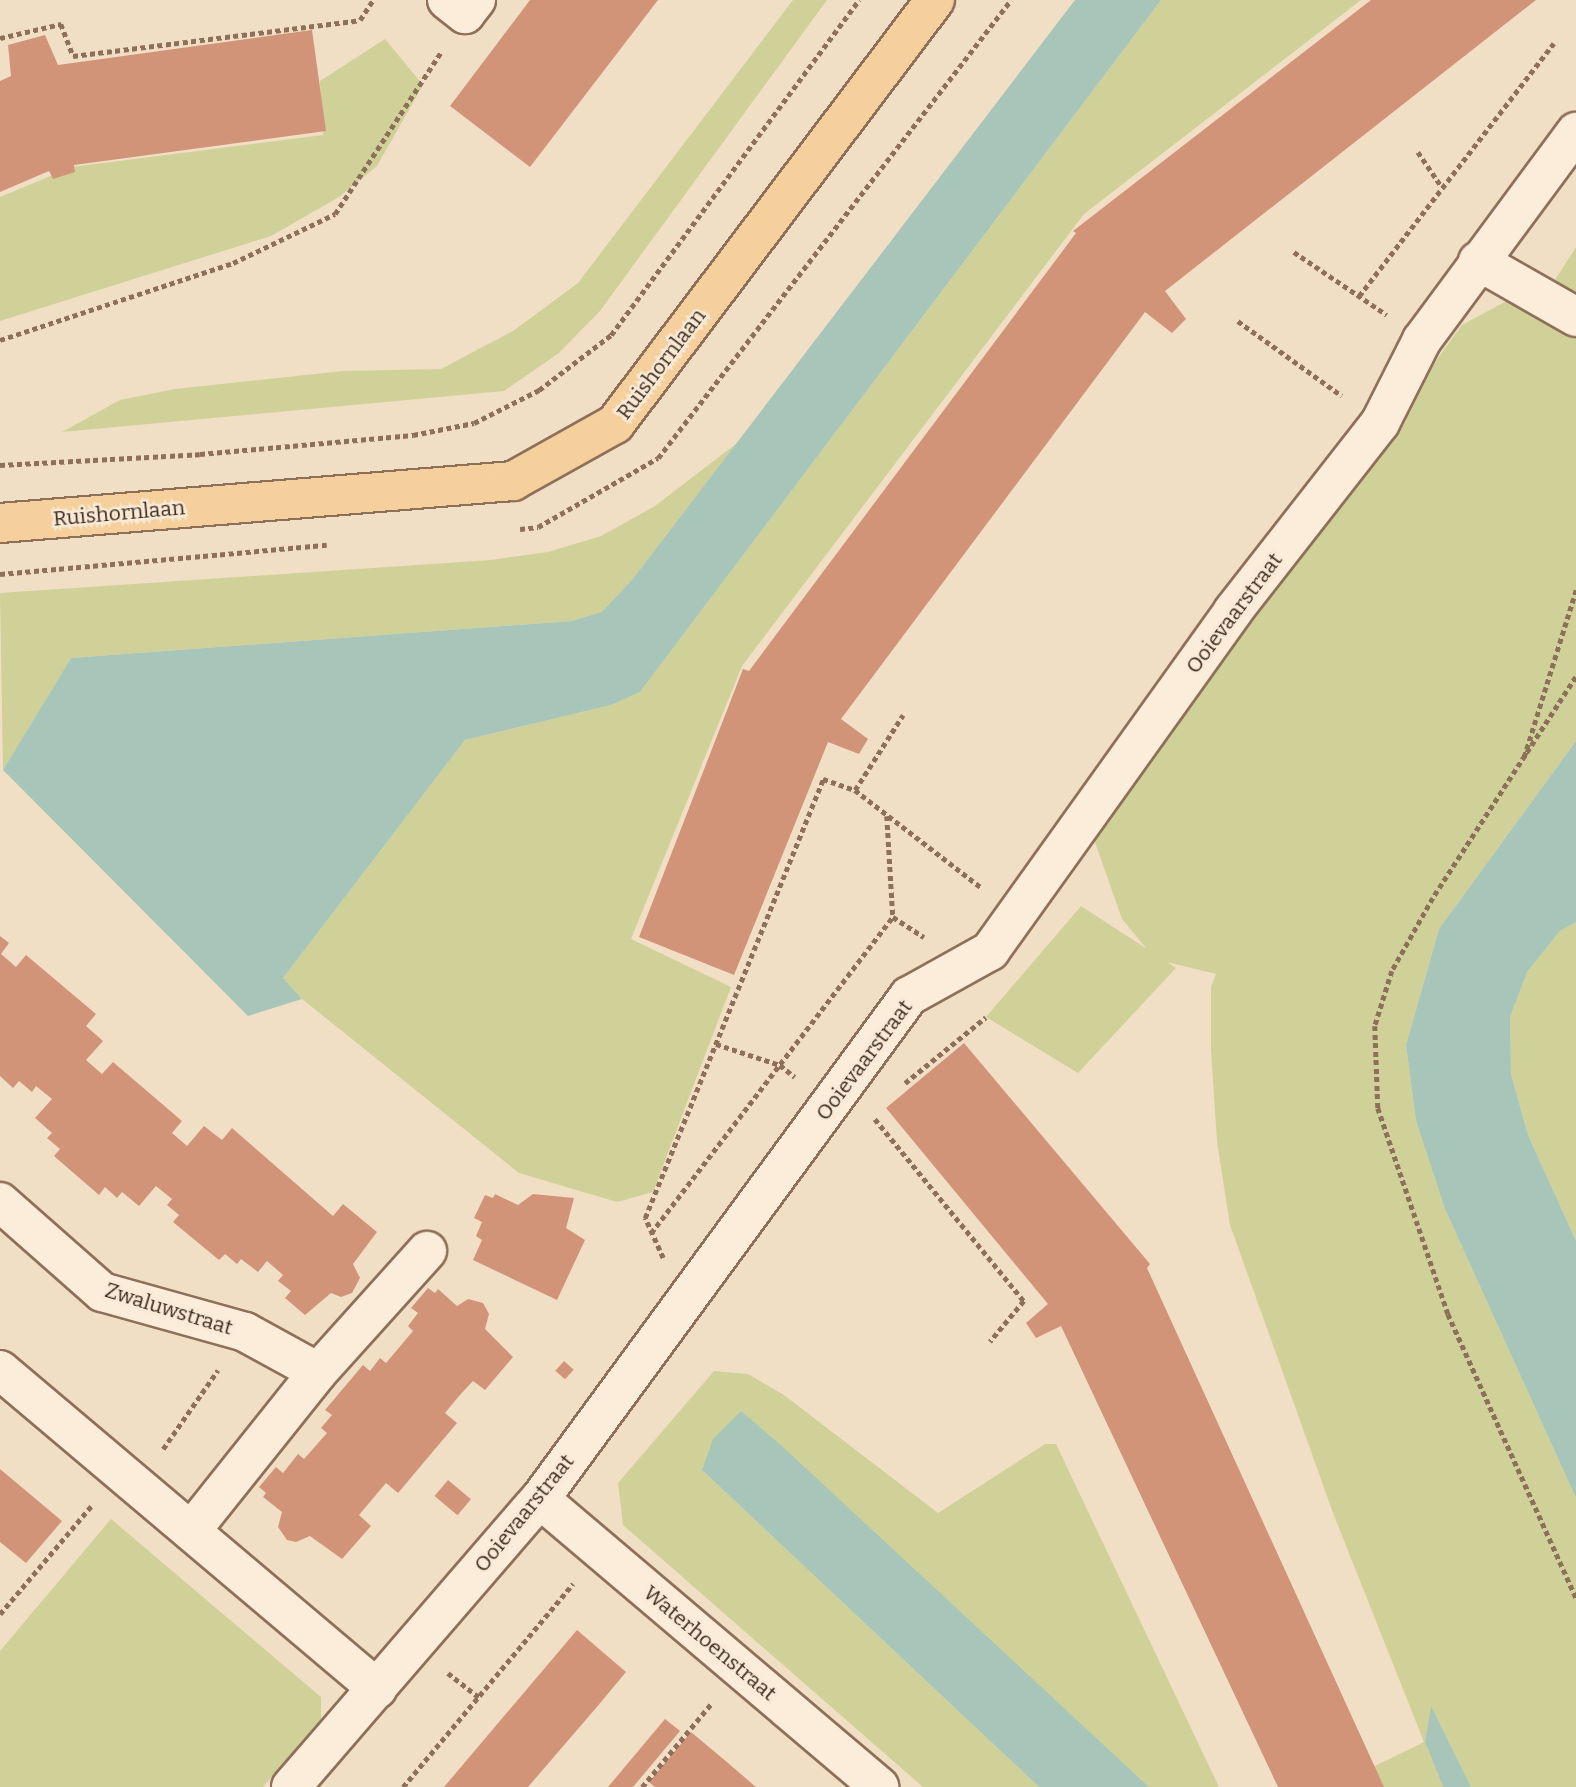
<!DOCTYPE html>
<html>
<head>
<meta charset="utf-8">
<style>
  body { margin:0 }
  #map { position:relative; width:1576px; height:1787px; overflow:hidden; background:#f1dfc5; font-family:Bitter,serif }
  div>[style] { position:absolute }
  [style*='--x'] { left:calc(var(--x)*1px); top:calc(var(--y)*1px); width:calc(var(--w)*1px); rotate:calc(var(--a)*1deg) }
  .green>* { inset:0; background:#d0d198 }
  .water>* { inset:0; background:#a7c5b9 }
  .building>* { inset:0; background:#d29479; transform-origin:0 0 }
  .path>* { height:4.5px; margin-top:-2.25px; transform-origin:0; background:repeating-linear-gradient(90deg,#8e705a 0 5px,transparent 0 8.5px) }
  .roads { filter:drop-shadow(2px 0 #8e705a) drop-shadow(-2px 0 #8e705a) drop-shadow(0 2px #8e705a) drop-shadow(0 -2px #8e705a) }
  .minor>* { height:38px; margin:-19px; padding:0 19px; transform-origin:19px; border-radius:19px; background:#fbedda }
  .major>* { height:38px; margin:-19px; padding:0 19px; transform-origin:19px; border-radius:19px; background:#f6d09c }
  span { translate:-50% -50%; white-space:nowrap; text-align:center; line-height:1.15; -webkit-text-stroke:5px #f8ead6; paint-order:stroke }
  .street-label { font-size:21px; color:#3d2a1e }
</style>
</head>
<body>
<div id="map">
  <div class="green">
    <i style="clip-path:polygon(793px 0,827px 0,600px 311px,559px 353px,504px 391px,62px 432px,120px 400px,175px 389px,343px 371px,441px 369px,513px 331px,578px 283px)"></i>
    <i style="clip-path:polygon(1161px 0,1361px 0,1084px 214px,742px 666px,631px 939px,731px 987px,653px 1192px,617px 1202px,519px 1173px,302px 999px,283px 978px,465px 740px,611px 705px,640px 692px)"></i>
    <i style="clip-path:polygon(385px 39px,423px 85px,377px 166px,339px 197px,271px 236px,0 321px,0 197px,72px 167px,323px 135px,320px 81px)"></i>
    <i style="clip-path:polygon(1576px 247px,1576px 297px,1553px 283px)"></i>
    <i style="clip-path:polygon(1516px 296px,1576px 330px,1576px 741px,1439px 929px,1406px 1045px,1416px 1121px,1445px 1209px,1576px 1498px,1576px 1787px,1471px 1787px,1431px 1707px,1425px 1742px,1443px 1787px,1332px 1787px,1424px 1742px,1333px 1513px,1230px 1225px,1217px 1142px,1211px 1051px,1211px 987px,1216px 974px,1167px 962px,1176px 968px,1078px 1073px,986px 1017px,1081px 906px,1147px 949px,1122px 919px,1091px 831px,1462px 325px)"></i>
    <i style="clip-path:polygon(737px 443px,632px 580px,602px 613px,572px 621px,71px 658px,3px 770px,0 593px,491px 560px,548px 552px,601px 536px,655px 506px)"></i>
    <i style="clip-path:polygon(1576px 922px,1576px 1241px,1528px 1135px,1511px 1074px,1510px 1016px,1527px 972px,1560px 931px)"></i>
    <i style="clip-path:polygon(714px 1371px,748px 1374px,784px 1395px,938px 1513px,1045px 1444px,1056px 1444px,1219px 1787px,1149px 1787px,741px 1411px,702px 1470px,1039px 1787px,923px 1787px,623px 1525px,618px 1483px)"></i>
    <i style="clip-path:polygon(111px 1519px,321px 1697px,321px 1719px,263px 1787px,0 1787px,0 1651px)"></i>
  </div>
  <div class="water">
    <i style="clip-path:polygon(1075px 0,1161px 0,640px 692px,611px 705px,465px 740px,283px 978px,302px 999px,248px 1016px,3px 770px,71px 658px,572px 621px,602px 612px,632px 580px)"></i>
    <i style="clip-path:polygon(1576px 741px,1576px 922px,1560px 931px,1527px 972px,1510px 1017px,1511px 1074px,1528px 1135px,1576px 1241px,1576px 1498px,1445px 1209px,1416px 1121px,1406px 1045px,1439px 929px)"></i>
    <i style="clip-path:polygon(741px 1411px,784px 1448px,1149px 1787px,1039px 1787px,702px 1470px,713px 1439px)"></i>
    <i style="clip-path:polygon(1431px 1706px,1471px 1787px,1443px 1787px,1425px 1742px)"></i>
  </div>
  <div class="building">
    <i style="clip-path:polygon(530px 0,658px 0,530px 167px,450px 106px)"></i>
    <i style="clip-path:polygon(1371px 0,1536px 0,1165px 291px,1186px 319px,1172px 333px,1145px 312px,841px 719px,868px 739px,859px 754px,828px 742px,734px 975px,639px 937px,743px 669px,749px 671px,1076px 233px,1073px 231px)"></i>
    <i style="clip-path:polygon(312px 30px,326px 131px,74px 165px,75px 172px,53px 179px,49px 171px,0 192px,0 81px,11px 76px,8px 45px,45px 35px,58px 65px)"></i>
    <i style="clip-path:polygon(0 936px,9px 943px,1px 954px,16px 967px,26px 955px,96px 1014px,86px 1026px,103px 1041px,86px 1060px,102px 1074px,113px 1062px,182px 1121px,172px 1133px,187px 1146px,204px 1126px,222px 1140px,232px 1128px,333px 1216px,343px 1204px,377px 1232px,353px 1264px,360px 1278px,352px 1293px,341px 1297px,331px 1293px,305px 1315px,285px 1298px,291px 1291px,278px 1281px,283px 1275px,267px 1261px,258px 1272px,241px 1259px,237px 1264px,225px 1254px,219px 1260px,173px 1222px,179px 1215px,167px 1205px,172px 1199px,156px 1186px,139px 1206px,122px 1192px,117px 1198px,105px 1187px,99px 1195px,54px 1156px,60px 1149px,47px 1138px,52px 1133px,35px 1118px,52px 1099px,36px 1086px,32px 1092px,19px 1081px,13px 1088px,0 1076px)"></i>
    <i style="clip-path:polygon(964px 1043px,1150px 1264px,1147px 1268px,1384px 1787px,1278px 1787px,1061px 1326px,1036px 1338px,1026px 1323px,1048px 1304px,886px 1108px)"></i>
    <i style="clip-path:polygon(495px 1194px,518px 1205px,533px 1194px,574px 1198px,566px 1228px,585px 1240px,557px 1300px,473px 1260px,482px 1240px,476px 1236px,482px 1222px,474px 1218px,485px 1195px,493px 1198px)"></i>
    <i style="clip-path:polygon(428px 1288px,435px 1293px,438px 1289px,457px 1306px,468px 1299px,483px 1303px,489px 1314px,485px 1329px,513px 1357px,485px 1390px,473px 1381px,459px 1396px,445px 1413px,457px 1423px,398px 1493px,386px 1483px,359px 1515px,371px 1526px,342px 1559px,310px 1536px,296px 1542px,287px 1540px,278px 1527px,282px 1512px,263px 1497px,266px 1493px,259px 1487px,276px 1467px,283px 1473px,298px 1454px,304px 1459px,327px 1433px,321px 1428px,332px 1415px,325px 1410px,363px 1365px,370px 1371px,380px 1358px,386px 1363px,413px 1331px,408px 1326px,418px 1313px,411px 1308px)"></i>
    <i style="left:564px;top:1361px;width:13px;height:13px;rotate:42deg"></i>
    <i style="clip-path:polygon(0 1469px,62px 1521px,26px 1563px,0 1542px)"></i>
    <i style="left:448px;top:1480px;width:30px;height:21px;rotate:40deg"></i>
    <i style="clip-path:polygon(577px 1630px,626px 1672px,596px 1708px,528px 1787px,444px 1787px)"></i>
    <i style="clip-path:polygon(665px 1719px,680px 1731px,633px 1787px,608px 1787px)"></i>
    <i style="clip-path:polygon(691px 1732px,728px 1763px,756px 1787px,655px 1787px,649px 1782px)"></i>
  </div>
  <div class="path">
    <i style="--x:0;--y:38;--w:63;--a:-12.9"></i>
    <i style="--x:61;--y:24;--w:34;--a:69"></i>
    <i style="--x:73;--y:56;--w:289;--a:-7.1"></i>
    <i style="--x:360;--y:20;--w:24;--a:-57"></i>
    <i style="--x:1418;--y:152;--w:42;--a:55.6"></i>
    <i style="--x:1294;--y:252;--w:112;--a:34.1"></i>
    <i style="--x:1359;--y:296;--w:319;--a:-52.4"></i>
    <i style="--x:1238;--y:321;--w:128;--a:35.8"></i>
    <i style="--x:0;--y:340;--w:245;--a:-18.3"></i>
    <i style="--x:233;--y:263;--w:113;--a:-25.7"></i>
    <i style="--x:335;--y:214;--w:194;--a:-56.8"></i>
    <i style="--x:0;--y:465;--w:200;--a:-3.1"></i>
    <i style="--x:200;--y:454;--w:214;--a:-5.1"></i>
    <i style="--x:413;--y:435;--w:62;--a:-11.1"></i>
    <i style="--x:474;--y:423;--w:73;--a:-26.9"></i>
    <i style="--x:539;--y:390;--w:91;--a:-37.4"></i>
    <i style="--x:611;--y:335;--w:417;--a:-53.5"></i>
    <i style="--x:520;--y:529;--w:18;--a:-6"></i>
    <i style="--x:538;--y:527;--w:138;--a:-29.9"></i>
    <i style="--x:658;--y:458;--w:578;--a:-52.38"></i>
    <i style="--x:0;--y:574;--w:328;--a:-5.1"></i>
    <i style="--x:1576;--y:677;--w:263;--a:122.9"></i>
    <i style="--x:1433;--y:898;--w:84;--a:119.3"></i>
    <i style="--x:1392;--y:971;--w:58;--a:107.2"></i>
    <i style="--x:1375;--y:1026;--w:82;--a:87.9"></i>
    <i style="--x:1378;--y:1108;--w:218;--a:71.2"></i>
    <i style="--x:1448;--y:1314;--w:312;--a:65.7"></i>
    <i style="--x:1524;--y:757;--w:175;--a:-72.7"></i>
    <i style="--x:855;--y:790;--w:160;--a:37.7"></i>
    <i style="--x:887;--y:816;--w:101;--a:86.6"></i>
    <i style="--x:893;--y:917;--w:37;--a:33"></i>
    <i style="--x:716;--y:1044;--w:67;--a:18.2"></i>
    <i style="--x:780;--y:1065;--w:19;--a:39"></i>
    <i style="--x:905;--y:1083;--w:104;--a:-39.2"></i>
    <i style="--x:875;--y:1119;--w:235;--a:50.7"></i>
    <i style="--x:1024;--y:1301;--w:53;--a:129.7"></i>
    <i style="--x:651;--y:1233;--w:398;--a:-52.6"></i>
    <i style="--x:663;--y:1258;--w:44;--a:-114.2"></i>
    <i style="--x:645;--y:1218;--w:474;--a:-67.9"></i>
    <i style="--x:823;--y:779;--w:34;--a:19"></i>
    <i style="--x:855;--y:790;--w:89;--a:-57.4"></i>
    <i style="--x:163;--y:1449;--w:96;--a:-55.2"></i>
    <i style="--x:0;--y:1614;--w:143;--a:-49.8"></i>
    <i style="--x:448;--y:1673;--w:39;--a:38"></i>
    <i style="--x:403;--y:1787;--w:265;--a:-50.1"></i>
    <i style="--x:642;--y:1787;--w:108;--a:-50.3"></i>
  </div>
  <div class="roads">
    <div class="minor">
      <i style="--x:447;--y:0;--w:23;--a:38"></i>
      <i style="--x:465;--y:14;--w:18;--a:-52"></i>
      <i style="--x:1478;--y:261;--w:113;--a:29.7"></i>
      <i style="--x:0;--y:1202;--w:136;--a:41.4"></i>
      <i style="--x:102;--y:1292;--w:148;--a:15.6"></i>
      <i style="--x:245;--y:1332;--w:83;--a:28.7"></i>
      <i style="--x:0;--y:1370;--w:494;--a:40.2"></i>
      <i style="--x:540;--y:1499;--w:445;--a:40.3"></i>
      <i style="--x:191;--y:1531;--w:203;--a:-51.4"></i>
      <i style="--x:318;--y:1372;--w:163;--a:-48"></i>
      <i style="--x:291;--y:1787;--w:381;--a:-49.2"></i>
      <i style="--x:540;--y:1499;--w:624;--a:-53.74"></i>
      <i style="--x:909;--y:996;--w:93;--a:-29.1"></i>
      <i style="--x:990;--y:951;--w:418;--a:-54.4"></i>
      <i style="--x:1233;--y:611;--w:239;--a:-52"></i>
      <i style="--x:1380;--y:423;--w:93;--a:-63.2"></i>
      <i style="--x:1422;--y:340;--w:259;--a:-53.5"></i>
    </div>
    <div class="major">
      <i style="--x:0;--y:523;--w:515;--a:-4.68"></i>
      <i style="--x:513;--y:481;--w:117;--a:-29.2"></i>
      <i style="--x:615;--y:424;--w:531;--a:-52.96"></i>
    </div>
  </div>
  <div class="street-label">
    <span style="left:661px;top:364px;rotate:-53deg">Ruishornlaan</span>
    <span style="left:119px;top:513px;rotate:-5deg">Ruishornlaan</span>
    <span style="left:1234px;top:613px;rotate:-53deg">Ooievaarstraat</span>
    <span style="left:864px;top:1060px;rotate:-53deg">Ooievaarstraat</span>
    <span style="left:169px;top:1309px;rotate:17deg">Zwaluwstraat</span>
    <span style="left:524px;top:1513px;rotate:-51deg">Ooievaarstraat</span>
    <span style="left:710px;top:1643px;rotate:40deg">Waterhoenstraat</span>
  </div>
</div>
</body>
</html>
